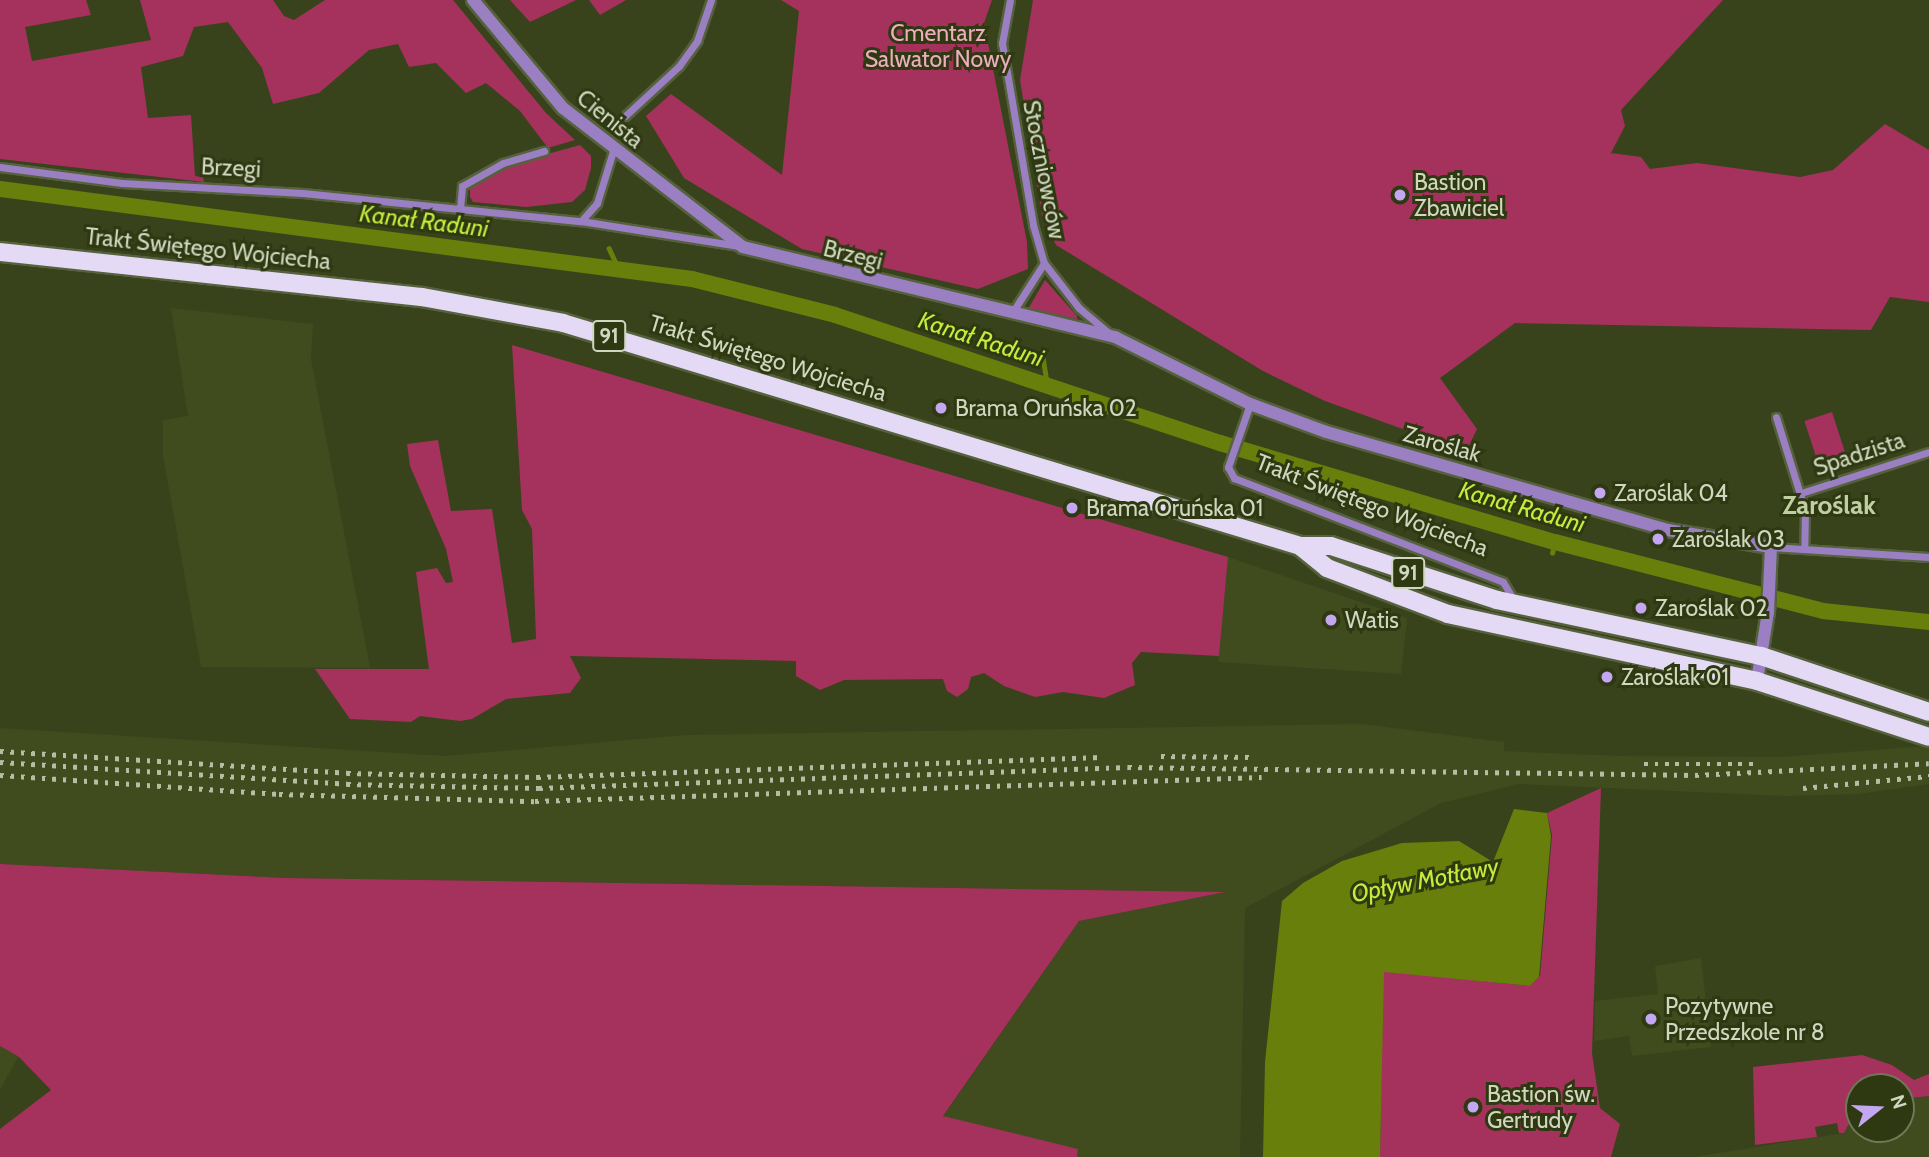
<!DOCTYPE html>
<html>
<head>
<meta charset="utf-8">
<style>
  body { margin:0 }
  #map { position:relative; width:1929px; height:1157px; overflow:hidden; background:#38431c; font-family:Cabin,sans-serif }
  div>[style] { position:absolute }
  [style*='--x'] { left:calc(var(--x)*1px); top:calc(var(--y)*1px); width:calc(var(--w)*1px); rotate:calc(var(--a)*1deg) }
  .built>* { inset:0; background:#404c1d }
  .green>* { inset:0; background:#a4325c; transform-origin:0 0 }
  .water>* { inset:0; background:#687f0b }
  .stream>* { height:4.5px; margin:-2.25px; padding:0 2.25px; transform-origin:2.25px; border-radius:2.25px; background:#687f0b }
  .canal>* { height:16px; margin:-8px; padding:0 8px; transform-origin:8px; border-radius:8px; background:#687f0b }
  .roads { filter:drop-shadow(2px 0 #56613d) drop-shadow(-2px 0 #56613d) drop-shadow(0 2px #56613d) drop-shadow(0 -2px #56613d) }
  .minor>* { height:7px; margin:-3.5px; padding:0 3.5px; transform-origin:3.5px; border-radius:3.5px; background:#9a80c2 }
  .tertiary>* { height:12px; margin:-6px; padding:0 6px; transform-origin:6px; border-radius:6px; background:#9a80c2 }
  .primary>* { height:18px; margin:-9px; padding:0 9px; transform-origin:9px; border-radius:9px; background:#e4daf5 }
  .rail>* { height:4.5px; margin-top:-2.25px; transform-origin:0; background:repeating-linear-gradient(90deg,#b5bda4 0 3.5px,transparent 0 10.5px) }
  .dots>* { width:19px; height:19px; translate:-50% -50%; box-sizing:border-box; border:4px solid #2e3811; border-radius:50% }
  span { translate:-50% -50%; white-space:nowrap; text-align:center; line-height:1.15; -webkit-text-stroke:6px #2e3811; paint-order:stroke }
  .shield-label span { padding:2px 5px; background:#2e3811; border:2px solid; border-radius:5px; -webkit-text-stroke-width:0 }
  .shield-label { font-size:21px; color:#d0d7c1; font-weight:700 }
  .park-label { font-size:23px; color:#edadbe }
  .street-label { font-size:23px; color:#d0d7c1 }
  .poi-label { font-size:23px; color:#d0d7c1 }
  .left { translate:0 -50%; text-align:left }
  .water-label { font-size:24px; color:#c4ec3d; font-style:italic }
  .quarter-label { font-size:26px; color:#c0cea2; font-weight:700 }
  .north { position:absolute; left:1845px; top:1073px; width:70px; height:70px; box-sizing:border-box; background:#2e3811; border:2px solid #6f7857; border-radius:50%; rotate:72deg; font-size:19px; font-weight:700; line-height:28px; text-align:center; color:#d0d7c1 }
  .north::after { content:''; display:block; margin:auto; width:24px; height:32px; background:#c4a7f1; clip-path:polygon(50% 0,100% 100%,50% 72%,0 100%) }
</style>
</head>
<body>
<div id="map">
  <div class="built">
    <i style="clip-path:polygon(171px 308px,313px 324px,311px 359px,370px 668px,201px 667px,163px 455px,163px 420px,188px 416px)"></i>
    <i style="clip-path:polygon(1228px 557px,1407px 618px,1401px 674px,1218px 662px)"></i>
    <i style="clip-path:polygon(1362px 724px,1504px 742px,1504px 751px,1618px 756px,1781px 757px,1929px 746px,1929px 784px,1858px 794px,1786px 796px,1519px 784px,1441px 803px,1245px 908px,1240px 1157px,1077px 1157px,1078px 1149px,943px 1117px,1079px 921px,1220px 892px,286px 878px,0 864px,0 728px,445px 756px,686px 735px)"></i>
    <i style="clip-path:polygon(1701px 958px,1711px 1047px,1632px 1056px,1629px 1036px,1594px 1041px,1595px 1001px,1658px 994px,1655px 966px)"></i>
    <i style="clip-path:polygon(0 1046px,18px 1057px,0 1090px)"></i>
    <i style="clip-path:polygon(1929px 1096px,1929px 1157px,1694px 1157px,1844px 1133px,1859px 1105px,1859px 1129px,1901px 1129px,1901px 1099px)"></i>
  </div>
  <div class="green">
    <i style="clip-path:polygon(0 0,86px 0,91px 15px,25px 27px,32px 61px,151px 40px,140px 0,273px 0,284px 16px,294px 20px,325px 0,453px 0,546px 113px,575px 140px,548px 148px,520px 111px,486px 83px,466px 93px,436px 63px,409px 67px,398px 44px,369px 50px,319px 93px,273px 104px,262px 68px,228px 22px,194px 27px,183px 56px,141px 67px,148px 118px,191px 115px,195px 176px,203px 177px,204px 182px,0 159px)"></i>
    <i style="clip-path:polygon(510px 0,576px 0,530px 22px)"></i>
    <i style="clip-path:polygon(589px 0,626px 0,600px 15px)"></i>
    <i style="clip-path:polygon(781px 0,992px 0,984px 23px,1027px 242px,1028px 269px,978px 289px,802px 249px,684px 178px,646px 116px,671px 94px,782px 175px,799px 11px)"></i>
    <i style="clip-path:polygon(1033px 0,1723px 0,1621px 110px,1625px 126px,1611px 153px,1641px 157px,1650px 169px,1697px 163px,1800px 177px,1833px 170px,1885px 124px,1929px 150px,1929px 302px,1890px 297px,1871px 330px,1515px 323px,1440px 378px,1477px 429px,1467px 450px,1425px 437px,1325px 401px,1263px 371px,1056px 245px,1042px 216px,1020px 80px)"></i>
    <i style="clip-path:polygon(580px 145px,591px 156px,591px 168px,585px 190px,572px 202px,526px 207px,473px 202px,470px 197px,470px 188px,515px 163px)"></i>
    <i style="clip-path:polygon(1045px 280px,1077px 316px,1077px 319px,1028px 309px)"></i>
    <i style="clip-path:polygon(512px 345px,1228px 557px,1219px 656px,1141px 652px,1132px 663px,1135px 685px,1104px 698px,1063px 692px,1035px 697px,1004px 686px,984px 673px,971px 677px,968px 689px,957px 697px,947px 691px,943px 679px,844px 680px,820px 690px,796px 676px,796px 661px,570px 656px,581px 678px,570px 693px,506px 699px,472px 719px,460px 721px,420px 716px,411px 722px,350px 719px,315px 669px,429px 669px,416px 572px,437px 568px,446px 583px,453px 582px,446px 549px,410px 466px,407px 444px,438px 440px,451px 511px,492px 509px,512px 643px,536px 639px,532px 529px,522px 510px)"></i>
    <i style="left:1832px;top:412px;width:43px;height:29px;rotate:72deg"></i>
    <i style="clip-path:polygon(1601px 788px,1592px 1053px,1600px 1108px,1620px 1124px,1611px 1157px,1380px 1157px,1383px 971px,1530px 986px,1540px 976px,1552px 835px,1547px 813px)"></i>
    <i style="clip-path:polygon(0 864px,286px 878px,1225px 892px,1079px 921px,943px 1116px,1078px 1149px,1077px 1157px,0 1157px,0 1129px,51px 1090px,19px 1057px,0 1046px)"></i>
    <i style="clip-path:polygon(1862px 1055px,1892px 1065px,1914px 1080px,1929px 1074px,1929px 1096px,1901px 1099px,1901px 1087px,1859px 1087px,1859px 1105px,1844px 1133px,1839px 1133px,1837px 1123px,1815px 1127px,1817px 1137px,1755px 1145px,1753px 1067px)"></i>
  </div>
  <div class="water">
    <i style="clip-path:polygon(1514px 809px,1547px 813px,1551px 836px,1539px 977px,1530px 986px,1384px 972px,1380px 1157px,1263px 1157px,1265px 1062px,1282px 901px,1303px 883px,1342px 861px,1402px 843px,1459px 841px,1493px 862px)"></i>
  </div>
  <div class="stream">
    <i style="--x:609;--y:248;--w:21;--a:65"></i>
    <i style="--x:1043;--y:357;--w:30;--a:81"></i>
    <i style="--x:1552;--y:553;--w:11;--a:-75"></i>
  </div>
  <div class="canal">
    <i style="--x:0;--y:189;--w:698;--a:7.41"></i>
    <i style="--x:692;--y:279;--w:147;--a:14.1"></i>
    <i style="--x:835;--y:315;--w:406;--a:18.4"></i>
    <i style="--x:1220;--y:443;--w:349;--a:16.5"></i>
    <i style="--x:1555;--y:542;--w:277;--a:14.4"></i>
    <i style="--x:1823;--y:611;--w:107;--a:5.9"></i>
  </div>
  <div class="roads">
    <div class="minor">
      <i style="--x:1010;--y:0;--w:44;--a:100.5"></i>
      <i style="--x:1002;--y:43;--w:185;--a:80.3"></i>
      <i style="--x:1033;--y:225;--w:40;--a:74"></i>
      <i style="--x:1044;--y:263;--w:57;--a:52.1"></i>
      <i style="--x:1079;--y:308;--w:39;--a:40"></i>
      <i style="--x:625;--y:116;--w:74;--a:-42.8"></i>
      <i style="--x:679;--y:66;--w:31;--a:-54"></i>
      <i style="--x:697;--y:41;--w:43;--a:-71.1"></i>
      <i style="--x:0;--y:167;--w:123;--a:7.5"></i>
      <i style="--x:122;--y:183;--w:181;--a:3.2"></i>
      <i style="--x:303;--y:193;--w:279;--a:5.8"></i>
      <i style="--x:581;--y:221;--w:160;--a:9"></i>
      <i style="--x:460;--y:209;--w:23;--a:-85"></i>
      <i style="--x:462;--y:186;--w:47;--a:-29.3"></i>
      <i style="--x:503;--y:163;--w:43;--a:-16.3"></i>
      <i style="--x:581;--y:221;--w:24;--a:-48"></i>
      <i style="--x:597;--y:203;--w:54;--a:-72.9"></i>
      <i style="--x:1012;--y:313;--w:59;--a:-57.4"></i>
      <i style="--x:1250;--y:404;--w:67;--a:109.2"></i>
      <i style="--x:1228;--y:467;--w:13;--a:61"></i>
      <i style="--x:1234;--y:478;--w:288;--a:21.1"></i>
      <i style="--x:1503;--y:582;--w:21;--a:59"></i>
      <i style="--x:1776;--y:417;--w:97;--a:72.7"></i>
      <i style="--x:1805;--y:510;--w:39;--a:91"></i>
      <i style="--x:1801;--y:493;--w:134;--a:-17.8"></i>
      <i style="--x:1771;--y:547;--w:158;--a:3.6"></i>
    </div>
    <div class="tertiary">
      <i style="--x:473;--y:0;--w:141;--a:50.2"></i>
      <i style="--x:563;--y:108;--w:227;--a:37.7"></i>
      <i style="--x:743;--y:247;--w:383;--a:13.6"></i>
      <i style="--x:1115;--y:337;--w:151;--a:26.4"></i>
      <i style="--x:1250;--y:404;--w:81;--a:20.2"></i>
      <i style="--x:1326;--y:432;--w:356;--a:16"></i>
      <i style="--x:1668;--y:530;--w:104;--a:9.4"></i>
      <i style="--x:1771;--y:547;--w:65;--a:92.6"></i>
      <i style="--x:1768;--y:612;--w:70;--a:99.1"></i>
    </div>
    <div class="primary">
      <i style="--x:0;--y:252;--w:424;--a:6.1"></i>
      <i style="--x:422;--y:297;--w:143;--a:10.4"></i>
      <i style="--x:563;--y:323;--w:770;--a:16.83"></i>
      <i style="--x:1300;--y:546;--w:31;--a:0"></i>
      <i style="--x:1331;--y:546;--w:175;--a:18"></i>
      <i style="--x:1497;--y:600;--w:270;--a:12"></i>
      <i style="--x:1761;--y:656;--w:177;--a:18.4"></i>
      <i style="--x:1300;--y:546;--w:35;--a:39"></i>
      <i style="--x:1327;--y:568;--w:129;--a:20.8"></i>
      <i style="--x:1448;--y:614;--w:316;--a:12.2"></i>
      <i style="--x:1757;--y:681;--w:181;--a:18"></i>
    </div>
  </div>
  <div class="rail">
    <i style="--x:0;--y:751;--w:348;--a:3.6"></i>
    <i style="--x:347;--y:773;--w:190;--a:1.2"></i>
    <i style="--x:537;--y:777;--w:564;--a:-2.03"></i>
    <i style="--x:1161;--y:756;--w:91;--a:0.6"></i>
    <i style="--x:0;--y:762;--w:348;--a:3.6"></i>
    <i style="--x:347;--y:784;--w:192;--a:1.2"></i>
    <i style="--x:539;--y:788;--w:589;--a:-2.04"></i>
    <i style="--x:1128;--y:767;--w:567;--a:0.81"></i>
    <i style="--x:1695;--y:775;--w:234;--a:-2.9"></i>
    <i style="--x:1644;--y:764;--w:112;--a:0"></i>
    <i style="--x:0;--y:775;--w:280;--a:3.9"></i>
    <i style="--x:279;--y:794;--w:256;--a:1.6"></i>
    <i style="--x:535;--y:801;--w:727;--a:-1.89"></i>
    <i style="--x:1803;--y:788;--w:127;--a:-5.4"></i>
  </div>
  <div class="dots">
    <i style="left:1400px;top:195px;background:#c4a7f1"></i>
    <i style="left:941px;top:408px;background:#c4a7f1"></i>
    <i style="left:1600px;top:493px;background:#c4a7f1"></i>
    <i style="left:1072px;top:508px;background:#c4a7f1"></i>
    <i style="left:1658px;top:539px;background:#c4a7f1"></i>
    <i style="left:1641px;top:608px;background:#c4a7f1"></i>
    <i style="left:1331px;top:620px;background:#c4a7f1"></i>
    <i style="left:1607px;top:677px;background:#c4a7f1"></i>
    <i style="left:1651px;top:1019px;background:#c4a7f1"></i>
    <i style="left:1473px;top:1107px;background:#c4a7f1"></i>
  </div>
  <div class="shield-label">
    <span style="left:609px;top:336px">91</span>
    <span style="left:1408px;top:573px">91</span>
  </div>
  <div class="park-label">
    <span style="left:938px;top:46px">Cmentarz<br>Salwator Nowy</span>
  </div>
  <div class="street-label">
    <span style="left:610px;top:119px;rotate:39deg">Cienista</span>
    <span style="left:231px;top:168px;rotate:3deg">Brzegi</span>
    <span style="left:1044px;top:170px;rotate:79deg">Stoczniowców</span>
    <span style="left:208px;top:249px;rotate:6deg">Trakt Świętego Wojciecha</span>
    <span style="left:853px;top:255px;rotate:14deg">Brzegi</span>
    <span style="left:768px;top:358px;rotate:17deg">Trakt Świętego Wojciecha</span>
    <span style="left:1442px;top:444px;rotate:16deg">Zaroślak</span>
    <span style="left:1859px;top:454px;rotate:-18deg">Spadzista</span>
    <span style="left:1372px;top:505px;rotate:21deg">Trakt Świętego Wojciecha</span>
  </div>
  <div class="poi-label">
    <span class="left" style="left:1414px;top:195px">Bastion<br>Zbawiciel</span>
    <span class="left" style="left:955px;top:408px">Brama Oruńska 02</span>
    <span class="left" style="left:1614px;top:493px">Zaroślak 04</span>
    <span class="left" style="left:1086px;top:508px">Brama Oruńska 01</span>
    <span class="left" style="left:1672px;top:539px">Zaroślak 03</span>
    <span class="left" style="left:1655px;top:608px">Zaroślak 02</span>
    <span class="left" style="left:1345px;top:620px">Watis</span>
    <span class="left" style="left:1621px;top:677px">Zaroślak 01</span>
    <span class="left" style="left:1665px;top:1019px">Pozytywne<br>Przedszkole nr 8</span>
    <span class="left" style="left:1487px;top:1107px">Bastion św.<br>Gertrudy</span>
  </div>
  <div class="water-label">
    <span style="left:424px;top:221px;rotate:7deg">Kanał Raduni</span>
    <span style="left:981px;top:339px;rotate:18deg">Kanał Raduni</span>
    <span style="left:1522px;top:507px;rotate:16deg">Kanał Raduni</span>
    <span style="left:1425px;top:880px;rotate:-11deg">Opływ Motławy</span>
  </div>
  <div class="quarter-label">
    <span style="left:1829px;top:506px">Zaroślak</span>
  </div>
  <div class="north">N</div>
</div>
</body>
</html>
